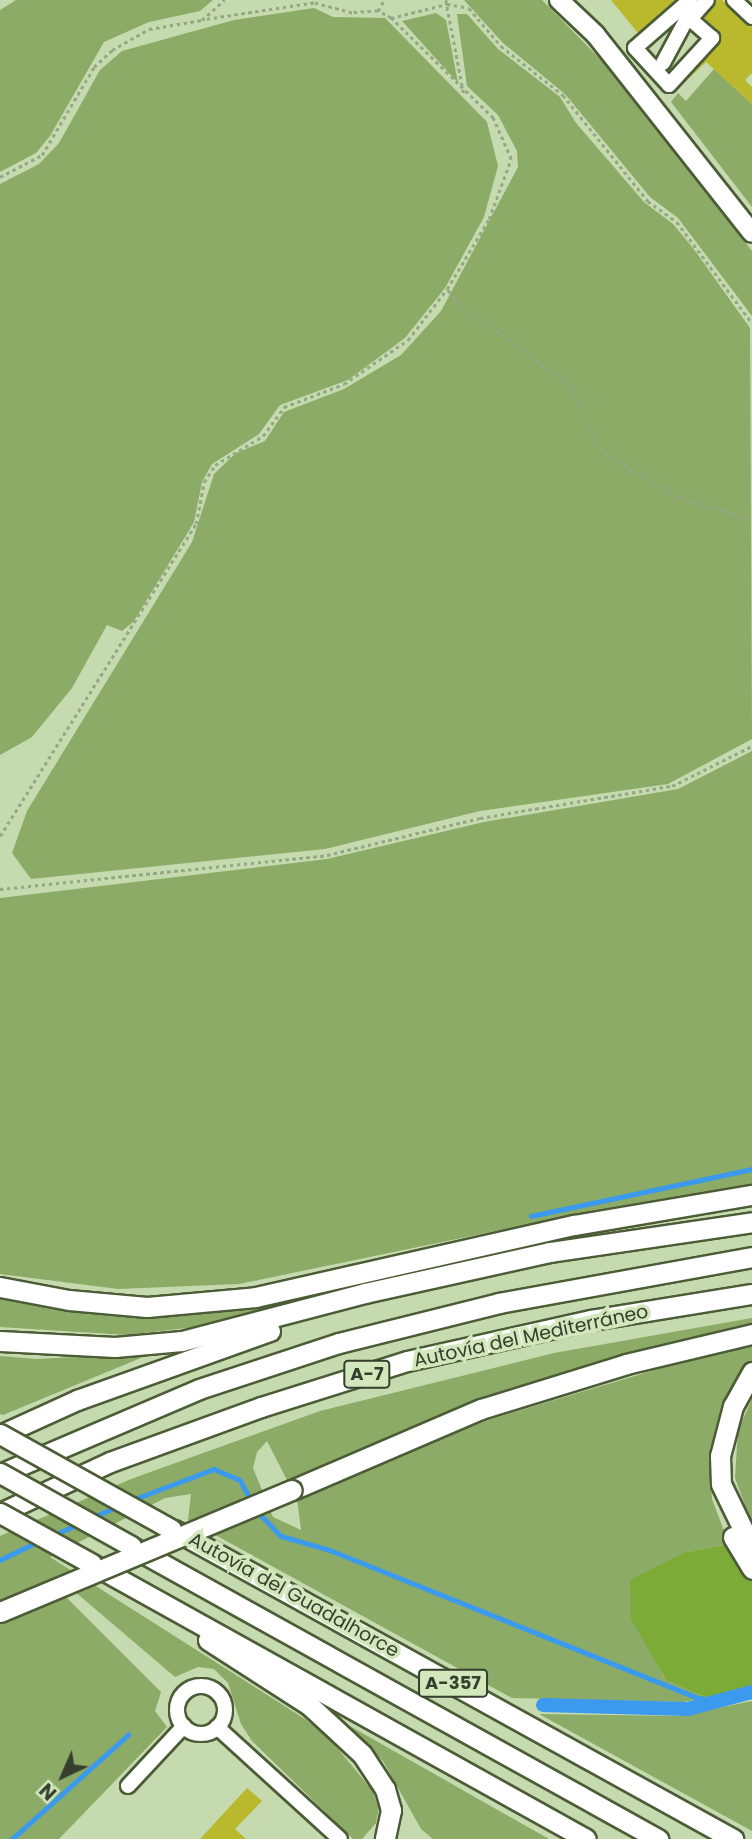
<!DOCTYPE html>
<html>
<head>
<meta charset="utf-8">
<style>
  body { margin:0 }
  #map { position:relative; width:752px; height:1839px; overflow:hidden; background:#c5daaf; font-family:Poppins,sans-serif }
  div>[style] { position:absolute }
  [style*='--x'] { left:calc(var(--x)*1px); top:calc(var(--y)*1px); width:calc(var(--w)*1px); rotate:calc(var(--a)*1deg) }
  .green>* { inset:0; background:#8cab66 }
  .forest>* { inset:0; background:#7cab37 }
  .stream>* { height:4.5px; margin:-2.25px; padding:0 2.25px; transform-origin:2.25px; border-radius:2.25px; background:#3b9aee }
  .canal>* { height:14px; margin:-7px; padding:0 7px; transform-origin:7px; border-radius:7px; background:#3b9aee }
  .building>* { inset:0; background:#bab82c }
  .path>* { height:2.5px; margin-top:-1.25px; transform-origin:0; background:repeating-linear-gradient(90deg,#96a785 0 3.5px,transparent 0 7px) }
  .roads { filter:drop-shadow(2px 0 #4b5c36) drop-shadow(-2px 0 #4b5c36) drop-shadow(0 2px #4b5c36) drop-shadow(0 -2px #4b5c36) }
  .minor>* { height:14px; margin:-7px; padding:0 7px; transform-origin:7px; border-radius:7px; background:#fff }
  .minor>.ring { margin:-7px; padding:0; box-sizing:content-box; background:none; border:14px solid #fff; border-radius:50% }
  .major>* { height:18px; margin:-9px; padding:0 9px; transform-origin:9px; border-radius:9px; background:#fff }
  .highway>* { height:19px; margin:-9.5px; padding:0 9.5px; transform-origin:9.5px; border-radius:9.5px; background:#fff }
  .bridges { filter:drop-shadow(2px 0 #4b5c36) drop-shadow(-2px 0 #4b5c36) drop-shadow(0 2px #4b5c36) drop-shadow(0 -2px #4b5c36) }
  .highway-bridge>* { height:19px; margin:-9.5px; padding:0 9.5px; transform-origin:9.5px; border-radius:9.5px; background:#fff }
  span { translate:-50% -50%; white-space:nowrap; text-align:center; line-height:1.15; -webkit-text-stroke:7px #d2e7bb; paint-order:stroke }
  .shield-label span { padding:2px 5px; background:#d2e7bb; border:2px solid; border-radius:5px; -webkit-text-stroke-width:0 }
  .shield-label { font-size:18px; color:#363e2d; font-weight:700 }
  .street-label { font-size:19px; color:#363e2d }
  .north { position:absolute; left:28px; top:1741px; width:70px; height:70px; -webkit-text-stroke:5px #d2e7bb; paint-order:stroke; rotate:224deg; font-size:19px; font-weight:700; line-height:28px; text-align:center; color:#363e2d }
  .north::after { content:''; display:block; margin:auto; width:24px; height:32px; background:#363e2d; clip-path:polygon(50% 0,100% 100%,50% 72%,0 100%) }
</style>
</head>
<body>
<div id="map">
  <div class="green">
    <i style="clip-path:polygon(16px 0,213px 0,200px 11px,149px 22px,104px 42px,50px 136px,36px 153px,0 172px,0 10px)"></i>
    <i style="clip-path:polygon(464px 0,542px 0,611px 70px,752px 251px,752px 316px,678px 218px,650px 197px,565px 94px,503px 43px)"></i>
    <i style="clip-path:polygon(314px 8px,333px 17px,385px 18px,487px 122px,498px 166px,484px 217px,445px 288px,405px 338px,348px 380px,280px 405px,259px 434px,212px 464px,202px 482px,194px 522px,134px 621px,122px 631px,107px 625px,72px 688px,32px 737px,0 755px,0 184px,39px 164px,59px 143px,100px 70px,122px 51px,234px 20px)"></i>
    <i style="clip-path:polygon(436px 13px,446px 20px,458px 83px,402px 21px)"></i>
    <i style="clip-path:polygon(457px 14px,467px 14px,498px 49px,560px 97px,576px 123px,644px 202px,673px 224px,693px 248px,750px 328px,752px 739px,668px 784px,480px 811px,325px 849px,31px 879px,12px 853px,27px 811px,192px 542px,214px 474px,236px 453px,265px 441px,284px 412px,344px 389px,401px 355px,441px 311px,518px 167px,517px 151px,498px 115px,467px 86px)"></i>
    <i style="clip-path:polygon(714px 69px,752px 104px,752px 207px,671px 102px,678px 93px,686px 101px)"></i>
    <i style="clip-path:polygon(752px 751px,752px 1184px,602px 1209px,239px 1284px,118px 1289px,0 1274px,0 898px,327px 859px,484px 822px,678px 789px)"></i>
    <i style="clip-path:polygon(306px 1297px,211px 1325px,127px 1335px,0 1327px,0 1299px,99px 1315px,173px 1315px)"></i>
    <i style="clip-path:polygon(752px 1318px,752px 1323px,654px 1347px,474px 1403px,288px 1482px,267px 1441px,257px 1452px,253px 1468px,273px 1517px,301px 1530px,297px 1498px,330px 1483px,488px 1420px,698px 1357px,752px 1346px,752px 1363px,736px 1382px,717px 1428px,710px 1464px,712px 1499px,729px 1544px,686px 1552px,653px 1656px,665px 1679px,708px 1698px,683px 1702px,512px 1698px,188px 1520px,191px 1494px,165px 1498px,50px 1557px,305px 1719px,329px 1738px,372px 1790px,379px 1808px,376px 1823px,362px 1839px,353px 1839px,252px 1741px,241px 1724px,228px 1683px,214px 1669px,198px 1667px,175px 1677px,60px 1579px,52px 1583px,161px 1692px,155px 1711px,167px 1727px,59px 1839px,0 1839px,0 1536px,131px 1479px,320px 1411px,554px 1353px)"></i>
    <i style="clip-path:polygon(153px 1353px,3px 1415px,0 1414px,0 1356px,37px 1359px)"></i>
    <i style="clip-path:polygon(752px 1399px,752px 1524px,735px 1478px,738px 1430px)"></i>
    <i style="clip-path:polygon(752px 1701px,752px 1831px,539px 1714px,679px 1716px)"></i>
    <i style="clip-path:polygon(341px 1721px,549px 1839px,433px 1839px,421px 1829px,383px 1761px)"></i>
  </div>
  <div class="forest">
    <i style="clip-path:polygon(729px 1544px,752px 1581px,752px 1686px,708px 1698px,666px 1680px,631px 1619px,630px 1580px,686px 1552px)"></i>
  </div>
  <div class="stream">
    <i style="--x:531;--y:1216;--w:226;--a:-12"></i>
    <i style="--x:132;--y:1500;--w:88;--a:-20.7"></i>
    <i style="--x:214;--y:1469;--w:28;--a:23"></i>
    <i style="--x:240;--y:1480;--w:25;--a:61"></i>
    <i style="--x:256;--y:1510;--w:36;--a:46"></i>
    <i style="--x:281;--y:1536;--w:51;--a:15.9"></i>
    <i style="--x:330;--y:1550;--w:398;--a:21.9"></i>
    <i style="--x:699;--y:1698;--w:20;--a:9"></i>
    <i style="--x:93;--y:1517;--w:26;--a:-23"></i>
    <i style="--x:51;--y:1536;--w:30;--a:-23"></i>
    <i style="--x:0;--y:1560;--w:41;--a:-25.9"></i>
    <i style="--x:12;--y:1839;--w:156;--a:-41.9"></i>
  </div>
  <div class="canal">
    <i style="--x:543;--y:1705;--w:145;--a:1.6"></i>
    <i style="--x:688;--y:1709;--w:66;--a:-14.9"></i>
  </div>
  <div class="building">
    <i style="clip-path:polygon(611px 0,675px 0,638px 33px)"></i>
    <i style="clip-path:polygon(716px 0,722px 0,752px 26px,752px 73px,745px 80px,752px 87px,752px 104px,706px 62px,685px 82px,721px 41px,719px 31px,704px 18px)"></i>
    <i style="clip-path:polygon(247px 1788px,262px 1801px,235px 1829px,246px 1839px,200px 1839px)"></i>
  </div>
  <div class="path">
    <i style="--x:446;--y:0;--w:96;--a:79.2"></i>
    <i style="--x:378;--y:11;--w:13;--a:-61"></i>
    <i style="--x:391;--y:18;--w:58;--a:-14"></i>
    <i style="--x:447;--y:4;--w:22;--a:10"></i>
    <i style="--x:469;--y:8;--w:50;--a:49.9"></i>
    <i style="--x:501;--y:46;--w:79;--a:38.3"></i>
    <i style="--x:563;--y:95;--w:136;--a:51.3"></i>
    <i style="--x:648;--y:201;--w:36;--a:36"></i>
    <i style="--x:677;--y:222;--w:126;--a:53.4"></i>
    <i style="--x:0;--y:177;--w:47;--a:-27.6"></i>
    <i style="--x:42;--y:155;--w:102;--a:-59.4"></i>
    <i style="--x:94;--y:67;--w:25;--a:-43"></i>
    <i style="--x:112;--y:50;--w:43;--a:-29.6"></i>
    <i style="--x:149;--y:29;--w:54;--a:-9.6"></i>
    <i style="--x:202;--y:20;--w:30;--a:-42"></i>
    <i style="--x:448;--y:290;--w:21;--a:49"></i>
    <i style="--x:462;--y:306;--w:135;--a:35.7"></i>
    <i style="--x:572;--y:385;--w:70;--a:67.4"></i>
    <i style="--x:599;--y:450;--w:94;--a:30.7"></i>
    <i style="--x:680;--y:498;--w:75;--a:16.3"></i>
    <i style="--x:0;--y:836;--w:368;--a:-57.9"></i>
    <i style="--x:196;--y:524;--w:43;--a:-79.2"></i>
    <i style="--x:204;--y:482;--w:20;--a:-57"></i>
    <i style="--x:215;--y:465;--w:56;--a:-31.1"></i>
    <i style="--x:263;--y:436;--w:36;--a:-54"></i>
    <i style="--x:284;--y:407;--w:64;--a:-21"></i>
    <i style="--x:344;--y:384;--w:78;--a:-34.5"></i>
    <i style="--x:408;--y:340;--w:64;--a:-52.6"></i>
    <i style="--x:447;--y:289;--w:82;--a:-59"></i>
    <i style="--x:489;--y:219;--w:64;--a:-69.9"></i>
    <i style="--x:511;--y:159;--w:45;--a:-113.7"></i>
    <i style="--x:493;--y:118;--w:143;--a:-135.6"></i>
    <i style="--x:391;--y:18;--w:15;--a:-152"></i>
    <i style="--x:378;--y:11;--w:26;--a:176"></i>
    <i style="--x:352;--y:13;--w:39;--a:-165"></i>
    <i style="--x:314;--y:3;--w:113;--a:171.4"></i>
    <i style="--x:0;--y:889;--w:329;--a:-5.9"></i>
    <i style="--x:327;--y:855;--w:157;--a:-13.6"></i>
    <i style="--x:480;--y:818;--w:195;--a:-9.5"></i>
    <i style="--x:672;--y:786;--w:89;--a:-26.6"></i>
  </div>
  <div class="roads">
    <div class="minor">
      <i style="--x:690;--y:0;--w:73;--a:138.9"></i>
      <i style="--x:635;--y:48;--w:50;--a:47.4"></i>
      <i style="--x:669;--y:85;--w:64;--a:-47.5"></i>
      <i style="--x:712;--y:38;--w:29;--a:-139"></i>
      <i style="--x:690;--y:19;--w:25;--a:-48"></i>
      <i style="--x:734;--y:0;--w:25;--a:43"></i>
      <i style="--x:663;--y:63;--w:61;--a:-61.8"></i>
      <i class="ring" style="left:177px;top:1686px;width:34px;height:34px"></i>
      <i style="--x:217;--y:1727;--w:166;--a:42.3"></i>
      <i style="--x:128;--y:1786;--w:82;--a:-47"></i>
    </div>
    <div class="major">
      <i style="--x:559;--y:0;--w:50;--a:43.4"></i>
      <i style="--x:595;--y:34;--w:253;--a:51.7"></i>
    </div>
    <div class="highway">
      <i style="--x:0;--y:1287;--w:70;--a:10.7"></i>
      <i style="--x:69;--y:1300;--w:78;--a:5.1"></i>
      <i style="--x:147;--y:1307;--w:109;--a:-5.2"></i>
      <i style="--x:256;--y:1297;--w:326;--a:-12.8"></i>
      <i style="--x:574;--y:1225;--w:181;--a:-9.6"></i>
      <i style="--x:0;--y:1341;--w:115;--a:3"></i>
      <i style="--x:115;--y:1347;--w:67;--a:-5.1"></i>
      <i style="--x:182;--y:1341;--w:189;--a:-14.7"></i>
      <i style="--x:365;--y:1293;--w:189;--a:-12.5"></i>
      <i style="--x:550;--y:1252;--w:204;--a:-8.4"></i>
      <i style="--x:752;--y:1372;--w:39;--a:119"></i>
      <i style="--x:733;--y:1406;--w:52;--a:104.6"></i>
      <i style="--x:720;--y:1456;--w:28;--a:88"></i>
      <i style="--x:721;--y:1484;--w:71;--a:64.2"></i>
      <i style="--x:0;--y:1435;--w:85;--a:-24.4"></i>
      <i style="--x:77;--y:1400;--w:205;--a:-19.7"></i>
      <i style="--x:0;--y:1474;--w:216;--a:-23.1"></i>
      <i style="--x:199;--y:1389;--w:147;--a:-18.2"></i>
      <i style="--x:339;--y:1343;--w:165;--a:-14"></i>
      <i style="--x:499;--y:1303;--w:257;--a:-10.3"></i>
      <i style="--x:292;--y:1490;--w:206;--a:-23.2"></i>
      <i style="--x:481;--y:1409;--w:152;--a:-17.2"></i>
      <i style="--x:626;--y:1364;--w:130;--a:-13.4"></i>
      <i style="--x:0;--y:1513;--w:121;--a:-24.9"></i>
      <i style="--x:110;--y:1462;--w:161;--a:-20"></i>
      <i style="--x:261;--y:1407;--w:153;--a:-17.5"></i>
      <i style="--x:407;--y:1361;--w:189;--a:-12.6"></i>
      <i style="--x:591;--y:1320;--w:163;--a:-9.2"></i>
      <i style="--x:174;--y:1530;--w:639;--a:28.93"></i>
      <i style="--x:733;--y:1537;--w:37;--a:59"></i>
      <i style="--x:132;--y:1547;--w:602;--a:29.04"></i>
      <i style="--x:92;--y:1564;--w:565;--a:29.1"></i>
      <i style="--x:208;--y:1640;--w:120;--a:32.8"></i>
      <i style="--x:309;--y:1705;--w:72;--a:42.8"></i>
      <i style="--x:362;--y:1754;--w:42;--a:56.7"></i>
      <i style="--x:385;--y:1789;--w:22;--a:74"></i>
      <i style="--x:391;--y:1810;--w:30;--a:102"></i>
    </div>
  </div>
  <div class="bridges">
    <div class="highway-bridge">
      <i style="--x:0;--y:1434;--w:196;--a:29.1"></i>
      <i style="--x:0;--y:1473;--w:150;--a:29.1"></i>
      <i style="--x:0;--y:1513;--w:105;--a:29"></i>
      <i style="--x:0;--y:1612;--w:316;--a:-22.7"></i>
    </div>
  </div>
  <div class="shield-label">
    <span style="left:367px;top:1374px">A-7</span>
    <span style="left:453px;top:1683px">A-357</span>
  </div>
  <div class="street-label">
    <span style="left:531px;top:1336px;rotate:-12deg">Autovía del Mediterráneo</span>
    <span style="left:294px;top:1595px;rotate:29deg">Autovía del Guadalhorce</span>
  </div>
  <div class="north">N</div>
</div>
</body>
</html>
